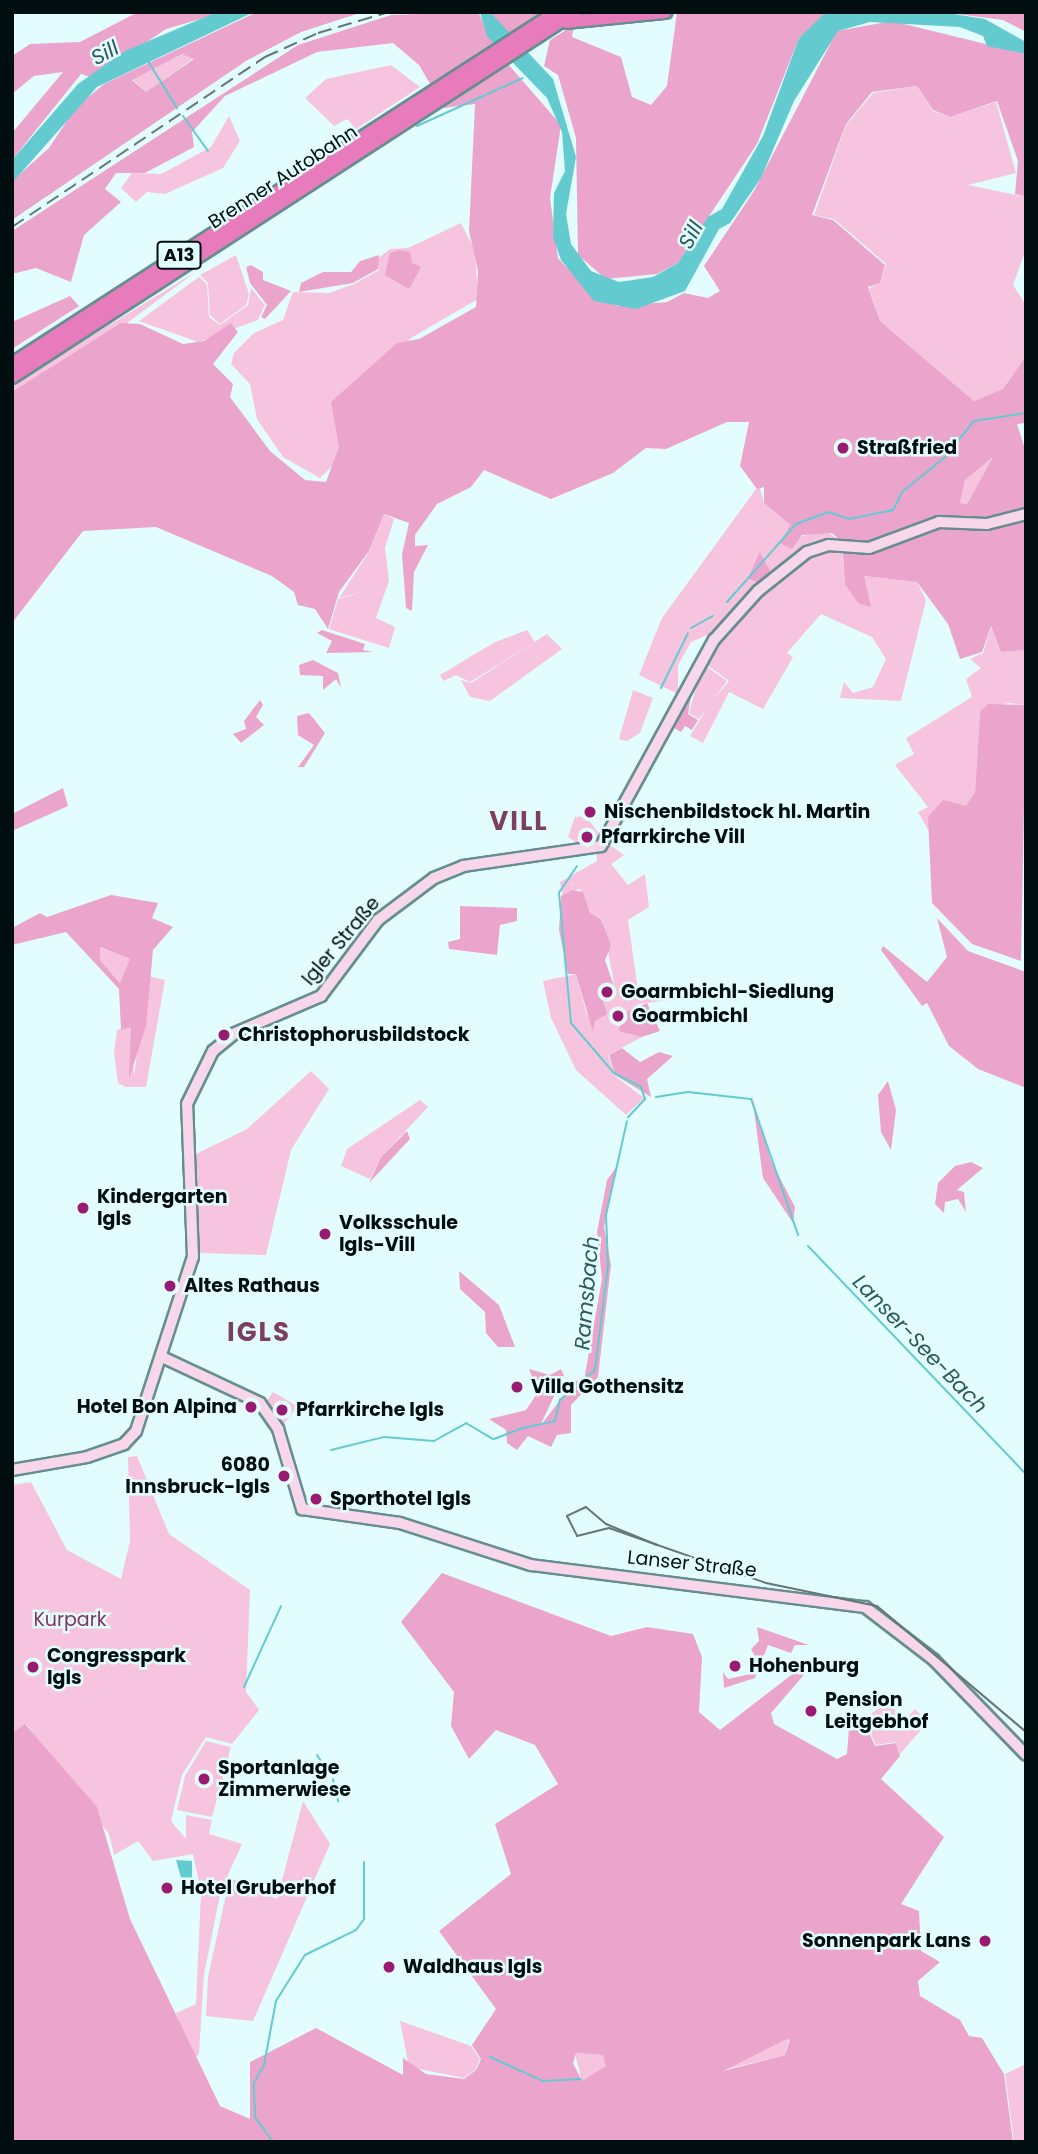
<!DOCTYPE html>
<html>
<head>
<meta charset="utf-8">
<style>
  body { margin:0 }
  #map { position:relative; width:1038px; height:2154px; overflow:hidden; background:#e3fdfe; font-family:Poppins,sans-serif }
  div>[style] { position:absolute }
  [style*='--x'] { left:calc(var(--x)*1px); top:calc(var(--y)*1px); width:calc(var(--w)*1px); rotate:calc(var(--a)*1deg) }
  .green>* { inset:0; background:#f6c4df }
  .forest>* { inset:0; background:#eba5cc }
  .water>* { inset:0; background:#63cbd0 }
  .stream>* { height:2px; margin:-1px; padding:0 1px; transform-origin:1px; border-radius:1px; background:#63cbd0 }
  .roads { filter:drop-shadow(2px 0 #658e90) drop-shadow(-2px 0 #658e90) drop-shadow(0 2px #658e90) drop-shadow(0 -2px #658e90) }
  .secondary>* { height:10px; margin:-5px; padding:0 5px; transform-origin:5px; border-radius:5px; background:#f8d7eb }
  .highway>* { height:12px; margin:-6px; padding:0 6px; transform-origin:6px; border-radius:6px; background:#e77bbb }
  .tram>* { height:2px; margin:-1px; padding:0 1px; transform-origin:1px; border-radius:1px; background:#647677 }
  .rail>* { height:2px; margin-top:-1px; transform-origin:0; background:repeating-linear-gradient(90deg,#647677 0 14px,transparent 0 21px) }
  .dots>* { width:19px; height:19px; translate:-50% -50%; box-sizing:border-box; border:4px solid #e3fdfe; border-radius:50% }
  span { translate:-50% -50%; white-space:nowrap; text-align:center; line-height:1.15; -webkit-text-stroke:5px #e3fdfe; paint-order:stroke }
  .shield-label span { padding:2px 5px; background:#e3fdfe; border:2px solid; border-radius:5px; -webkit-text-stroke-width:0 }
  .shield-label { font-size:18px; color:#010e0f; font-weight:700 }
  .street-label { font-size:19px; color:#010e0f }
  .poi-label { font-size:19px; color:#010e0f; font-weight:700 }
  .left { translate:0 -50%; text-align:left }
  .right { translate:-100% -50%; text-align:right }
  .park-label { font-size:19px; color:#833265 }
  .water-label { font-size:21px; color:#2c5a5c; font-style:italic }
  .district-label { font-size:26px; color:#7d3e63; font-weight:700; letter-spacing:2px }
  .frame { position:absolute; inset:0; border:14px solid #010e0f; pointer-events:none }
</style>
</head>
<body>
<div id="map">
  <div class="green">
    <i style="clip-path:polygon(182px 54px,194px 58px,146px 92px,132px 79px)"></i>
    <i style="clip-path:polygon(391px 65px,420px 87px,356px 129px,347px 119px,334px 126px,305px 98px,326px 79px)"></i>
    <i style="clip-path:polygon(917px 86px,933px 111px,950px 117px,996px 102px,1016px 173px,968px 185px,1026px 197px,1026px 249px,1013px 285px,1026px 305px,1026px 356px,1003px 389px,974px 401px,880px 321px,869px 288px,880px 283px,886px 264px,834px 219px,814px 215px,846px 125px,873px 93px)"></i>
    <i style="clip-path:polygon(229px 116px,240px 141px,223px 168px,165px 194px,147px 192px,136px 202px,121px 188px,132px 173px,161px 174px,211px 147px)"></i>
    <i style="clip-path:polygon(461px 223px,475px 251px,478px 299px,411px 338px,362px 383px,335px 463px,320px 478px,283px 457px,257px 419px,250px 384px,231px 364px,234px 353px,254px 333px,283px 320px,293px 292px,329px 293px,354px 284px,379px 270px,377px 259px,390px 249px,408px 248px)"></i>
    <i style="clip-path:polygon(236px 255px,249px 294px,246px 305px,220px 324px,210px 315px,208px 283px,200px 275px)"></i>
    <i style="clip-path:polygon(197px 271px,119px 329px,12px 393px,12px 385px)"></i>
    <i style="clip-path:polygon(199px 277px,207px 284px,209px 317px,220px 325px,248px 305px,251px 288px,265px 305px,258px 320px,198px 342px,139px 321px)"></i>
    <i style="clip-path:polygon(993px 457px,967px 504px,960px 503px,965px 480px)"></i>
    <i style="clip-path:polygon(759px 485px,764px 503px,790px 525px,781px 542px,825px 530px,842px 542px,813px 545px,772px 574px,760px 552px,760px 584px,715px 632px,691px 642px,678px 665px,678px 694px,639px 675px,662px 618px)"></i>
    <i style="clip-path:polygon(384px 514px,394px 519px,385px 548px,389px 581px,376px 618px,395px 627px,389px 648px,329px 629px,338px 599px,371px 589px,339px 598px,369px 552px)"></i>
    <i style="clip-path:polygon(822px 548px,842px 549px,845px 584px,864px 576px,917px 582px,926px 600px,901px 701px,840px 698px,844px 682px,853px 693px,873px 687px,886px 659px,872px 637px,821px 614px,787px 653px,793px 657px,763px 709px,729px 692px,703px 743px,690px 736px,707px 708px,699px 719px,689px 713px,697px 684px,691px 683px,703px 664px,727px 681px,713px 700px,729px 681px,703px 662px,718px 641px,757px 595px)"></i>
    <i style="clip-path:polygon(991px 627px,1001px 652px,1026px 650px,1026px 705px,1008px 703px,980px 712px,975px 792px,966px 806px,928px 830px,918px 812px,928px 807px,895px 765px,914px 754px,906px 738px,972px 697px,966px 679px,981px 668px,970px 659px,983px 653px)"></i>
    <i style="clip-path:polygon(527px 630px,535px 642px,470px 682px,456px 675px,443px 681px,440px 675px,495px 642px)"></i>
    <i style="clip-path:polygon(547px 634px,562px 649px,490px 701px,470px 697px,461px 680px,471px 683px)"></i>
    <i style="clip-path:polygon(633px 690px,653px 698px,640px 733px,627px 741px,619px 739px)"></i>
    <i style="clip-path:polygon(586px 816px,603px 839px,586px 849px,568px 837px,575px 817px)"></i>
    <i style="clip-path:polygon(610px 845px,624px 855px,611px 864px,628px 885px,645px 874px,649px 907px,628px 920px,638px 990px,671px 1000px,638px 1004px,616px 1025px,642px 1037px,608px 1055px,615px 1076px,644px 1098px,626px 1115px,576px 1070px,551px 1018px,543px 981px,576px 974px,587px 1015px,595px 1021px,601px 994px,615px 989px,602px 919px,590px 913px,580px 889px,562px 895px,560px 882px,597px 861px,596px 854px)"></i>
    <i style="clip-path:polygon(99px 947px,130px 959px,121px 984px,100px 960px)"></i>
    <i style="clip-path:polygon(147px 976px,165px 980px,146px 1087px,125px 1087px,118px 1083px,114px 1053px,117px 1030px,131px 1026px,134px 1076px)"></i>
    <i style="clip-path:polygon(311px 1071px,329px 1089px,291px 1150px,266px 1255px,199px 1253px,190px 1157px,247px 1129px)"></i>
    <i style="clip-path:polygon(420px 1100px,428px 1107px,381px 1157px,370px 1179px,341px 1166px,347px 1149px)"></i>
    <i style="clip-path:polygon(273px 1392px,297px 1406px,284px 1424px,264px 1404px)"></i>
    <i style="clip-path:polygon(137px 1456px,169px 1534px,250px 1590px,246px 1692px,259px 1710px,232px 1744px,206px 1737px,182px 1775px,171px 1821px,186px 1839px,186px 1815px,212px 1820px,209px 1834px,242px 1844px,221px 1890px,204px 1974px,199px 2054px,193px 2060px,176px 2013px,196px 2004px,201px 1892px,193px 1854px,153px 1861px,138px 1841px,114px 1855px,109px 1834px,26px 1724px,12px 1733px,12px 1485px,31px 1482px,67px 1550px,121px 1579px,130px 1541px,128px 1457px)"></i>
    <i style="clip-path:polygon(887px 1702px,905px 1720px,915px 1709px,928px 1722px,900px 1754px,896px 1742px,876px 1745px,864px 1719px)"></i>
    <i style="clip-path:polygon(206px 1741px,231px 1747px,212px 1817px,177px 1810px,185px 1776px)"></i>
    <i style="clip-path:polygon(303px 1801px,330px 1844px,253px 2021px,206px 2016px,208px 1977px,227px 1890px,233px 1879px,277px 1899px)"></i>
    <i style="clip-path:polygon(400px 2021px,471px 2046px,480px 2059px,475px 2070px,464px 2078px,409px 2067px)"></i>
    <i style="clip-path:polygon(789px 2039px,785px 2055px,723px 2070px,783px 2041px)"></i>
    <i style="clip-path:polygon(575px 2053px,603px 2055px,607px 2066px,582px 2082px)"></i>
    <i style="clip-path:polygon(1026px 2064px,1026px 2142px,1014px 2142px,1005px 2074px)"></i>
  </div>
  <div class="forest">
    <i style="clip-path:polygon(138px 12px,225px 12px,166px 29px,93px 78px,81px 74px,12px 160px,12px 133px,63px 72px,34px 76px,13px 93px,12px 56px,30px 44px,80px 42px)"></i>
    <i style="clip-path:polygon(evenodd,257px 12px,363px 12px,301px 32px,246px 61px,12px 220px,12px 181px,49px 148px,76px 107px,104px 84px,257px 12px,182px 54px,194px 59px,146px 92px,132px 80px,182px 54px)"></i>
    <i style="clip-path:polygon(evenodd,478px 12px,501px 56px,561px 125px,550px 198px,558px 258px,587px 289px,617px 306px,667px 302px,684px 293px,708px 298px,720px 291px,704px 266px,754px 191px,837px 31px,892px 21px,1026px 54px,1026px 197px,1015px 194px,1018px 161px,997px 101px,950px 117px,933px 110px,917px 86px,872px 92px,846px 124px,812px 215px,833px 220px,885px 265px,880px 283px,868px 287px,880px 321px,974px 401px,1003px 389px,1026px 356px,1026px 423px,1017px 424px,1026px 452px,1026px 650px,1001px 652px,991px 626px,982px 652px,960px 659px,948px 624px,917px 582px,864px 576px,871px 607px,858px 603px,845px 584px,842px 542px,832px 533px,802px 535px,792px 549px,780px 543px,790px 525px,764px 503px,764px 487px,757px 489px,740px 466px,749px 422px,727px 422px,666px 449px,646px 448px,613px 473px,551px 499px,484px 470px,471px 487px,437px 504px,415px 535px,415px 546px,428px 545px,414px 572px,412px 611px,406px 608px,402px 554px,409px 523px,384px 514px,369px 551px,339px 592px,328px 629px,315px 609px,298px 605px,294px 592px,272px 576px,156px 527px,83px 531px,12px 623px,12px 392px,121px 323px,140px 324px,183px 344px,204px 341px,231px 323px,238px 332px,213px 364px,233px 384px,230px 397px,270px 451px,305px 480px,326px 482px,339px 447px,331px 402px,397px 343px,419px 339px,476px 307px,478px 271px,469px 231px,475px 104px,444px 108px,419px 65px,393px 43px,317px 52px,225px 96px,192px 132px,194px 147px,145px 173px,116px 173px,105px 189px,121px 202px,84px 235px,71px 282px,36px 268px,12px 274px,12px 231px,298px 45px,391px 15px,478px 12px,993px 457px,967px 504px,960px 503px,965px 480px,993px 457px)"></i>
    <i style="clip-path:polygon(489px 12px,541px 12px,507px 35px)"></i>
    <i style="clip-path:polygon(677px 12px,828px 12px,799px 38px,757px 144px,678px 263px,657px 274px,606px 279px,578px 255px,576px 138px,558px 75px,544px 66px,550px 40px,574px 25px,572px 37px,621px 57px,632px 97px,651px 105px,667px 86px)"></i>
    <i style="clip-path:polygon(941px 12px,1026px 12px,1026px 32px,1003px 20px)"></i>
    <i style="clip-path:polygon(399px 250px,410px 252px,412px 263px,421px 267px,409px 289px,385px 275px,390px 253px)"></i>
    <i style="clip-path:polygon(379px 255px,378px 269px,353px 283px,299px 292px,301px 283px,323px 272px,351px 272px,360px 261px)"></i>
    <i style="clip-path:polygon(251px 265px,263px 272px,263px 280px,291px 291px,265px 319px,261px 317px,267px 305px,250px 283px,246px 267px)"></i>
    <i style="clip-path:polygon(70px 296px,79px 306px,12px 349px,12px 322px)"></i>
    <i style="clip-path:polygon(760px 552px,772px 574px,760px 584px,748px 578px)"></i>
    <i style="clip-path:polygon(322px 630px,365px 644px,363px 650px,373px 652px,326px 653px,332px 641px,317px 633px)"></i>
    <i style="clip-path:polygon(313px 660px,338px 673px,341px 688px,336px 679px,323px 690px,323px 676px,300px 675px,299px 665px)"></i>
    <i style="clip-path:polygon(693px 684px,688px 714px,698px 720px,692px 730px,685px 726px,681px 732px,667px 724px)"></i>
    <i style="clip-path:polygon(260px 700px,263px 705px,256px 717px,264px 725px,241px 743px,233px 734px,246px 729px,244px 721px)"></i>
    <i style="clip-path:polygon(988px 704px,1026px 705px,1021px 961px,972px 944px,932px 903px,928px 817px,943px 800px,966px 806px,975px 792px,980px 712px)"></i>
    <i style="clip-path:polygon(309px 713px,325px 733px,304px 767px,298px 767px,314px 745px,298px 735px,297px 716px)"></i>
    <i style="clip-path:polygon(63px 788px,68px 806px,12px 831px,12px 814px)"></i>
    <i style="clip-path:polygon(572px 890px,583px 892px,590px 913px,601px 919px,611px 946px,605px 960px,615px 989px,601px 995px,607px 1014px,595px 1021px,593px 1032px,576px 974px,568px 974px,559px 930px,561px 896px)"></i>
    <i style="clip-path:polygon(evenodd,111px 895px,158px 903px,152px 918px,173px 927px,153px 950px,146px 1026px,129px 1079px,131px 1027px,121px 1030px,119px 989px,66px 932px,12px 945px,12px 928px,40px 913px,47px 917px,111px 895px,100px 947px,130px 959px,120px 983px,100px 960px,100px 947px)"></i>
    <i style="clip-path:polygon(460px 906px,517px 908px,517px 921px,500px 925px,497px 955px,449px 949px,448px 942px,460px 939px)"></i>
    <i style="clip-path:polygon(937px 918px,968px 951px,1026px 972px,1026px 1088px,978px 1069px,949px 1046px,927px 1003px,922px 1006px,881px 950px,883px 946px,927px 982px,947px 957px)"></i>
    <i style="clip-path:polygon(647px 1003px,660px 1031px,642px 1037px,619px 1031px,622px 1014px)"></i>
    <i style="clip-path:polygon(622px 1048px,640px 1062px,659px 1052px,673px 1056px,647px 1079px,651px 1097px,615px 1075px,609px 1055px)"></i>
    <i style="clip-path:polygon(888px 1081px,896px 1110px,891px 1150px,881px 1132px,878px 1095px)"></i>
    <i style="clip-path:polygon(752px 1096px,771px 1161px,795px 1207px,793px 1223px,763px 1178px)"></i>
    <i style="clip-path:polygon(407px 1131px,410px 1139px,369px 1183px,381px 1157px)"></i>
    <i style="clip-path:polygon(971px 1162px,983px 1168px,957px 1190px,964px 1192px,966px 1212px,958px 1199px,945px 1202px,944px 1213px,935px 1204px,938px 1183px,955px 1166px)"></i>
    <i style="clip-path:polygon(617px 1166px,604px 1227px,611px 1265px,598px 1377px,571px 1405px,571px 1433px,557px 1435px,551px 1447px,528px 1436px,517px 1450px,507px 1443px,506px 1430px,489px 1419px,526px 1410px,538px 1392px,529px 1369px,550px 1375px,561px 1369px,564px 1375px,540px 1426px,575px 1381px,584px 1380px,602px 1279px,597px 1232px,607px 1180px)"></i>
    <i style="clip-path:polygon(459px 1271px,499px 1305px,515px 1347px,498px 1347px,486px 1333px,485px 1312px,460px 1289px)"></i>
    <i style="clip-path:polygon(evenodd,442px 1573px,611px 1636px,647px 1627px,693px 1634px,702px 1657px,699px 1712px,720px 1730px,803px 1666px,803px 1676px,771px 1713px,774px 1724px,837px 1759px,847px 1754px,849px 1728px,863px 1719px,875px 1746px,896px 1743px,900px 1756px,881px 1779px,944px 1837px,901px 1904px,919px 1911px,921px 1951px,940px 1962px,918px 1981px,920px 1996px,960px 2020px,969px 2036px,982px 2038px,1004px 2074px,1013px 2142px,12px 2142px,12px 1733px,25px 1724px,97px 1807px,130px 1919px,220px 2106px,250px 2119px,250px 2062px,316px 2028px,403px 2075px,403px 2058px,426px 2074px,464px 2079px,476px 2070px,481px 2059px,472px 2045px,496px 2009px,439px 1931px,511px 1874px,495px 1824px,558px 1784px,535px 1745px,496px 1730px,469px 1759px,451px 1726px,454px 1692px,401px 1622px,442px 1573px,790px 2039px,785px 2055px,723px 2071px,783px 2041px,790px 2039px,442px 1573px,576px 2053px,603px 2055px,606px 2066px,582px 2081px,573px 2063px,576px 2053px)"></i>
    <i style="clip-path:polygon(757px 1627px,809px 1645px,795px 1645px,791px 1653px,768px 1645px,755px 1678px,724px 1688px,723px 1672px,728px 1679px,750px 1674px,757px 1660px,751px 1649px,759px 1641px)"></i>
  </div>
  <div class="water">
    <i style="clip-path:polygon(217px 12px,254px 12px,97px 87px,12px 183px,12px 160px,78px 84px,125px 51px)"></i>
    <i style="clip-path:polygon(480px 12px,490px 12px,553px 79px,576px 157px,566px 214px,571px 244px,591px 271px,619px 282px,653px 277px,678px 263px,708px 217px,722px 209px,763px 136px,799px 38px,825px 13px,941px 12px,985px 19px,1026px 42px,1026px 54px,987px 46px,983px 36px,960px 27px,870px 22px,838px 31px,794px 101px,761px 178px,730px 223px,719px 229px,685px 291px,636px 309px,594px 301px,561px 260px,553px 237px,554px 193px,565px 171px,562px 132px,547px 98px,487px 36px)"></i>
    <i style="clip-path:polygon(176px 1860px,192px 1861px,192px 1890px,184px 1888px)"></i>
  </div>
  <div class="stream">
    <i style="--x:146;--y:58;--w:59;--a:58.2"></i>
    <i style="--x:183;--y:116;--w:43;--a:54.5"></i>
    <i style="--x:417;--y:126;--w:116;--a:-24.4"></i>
    <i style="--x:727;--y:602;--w:104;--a:-48.5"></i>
    <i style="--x:796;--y:524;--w:35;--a:-20"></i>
    <i style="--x:829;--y:512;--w:21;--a:19"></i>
    <i style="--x:849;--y:519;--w:45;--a:-11.6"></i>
    <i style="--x:893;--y:510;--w:20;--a:-63"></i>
    <i style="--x:902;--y:492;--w:54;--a:-39"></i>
    <i style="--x:944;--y:458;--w:48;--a:-51"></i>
    <i style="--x:974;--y:421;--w:53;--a:-8.7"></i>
    <i style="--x:691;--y:628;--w:25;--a:-29"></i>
    <i style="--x:661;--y:688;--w:61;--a:-63.9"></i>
    <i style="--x:577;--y:866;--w:32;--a:124"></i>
    <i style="--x:559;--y:893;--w:131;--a:84.7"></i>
    <i style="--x:571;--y:1023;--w:66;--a:49.3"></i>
    <i style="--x:614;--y:1073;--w:30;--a:27"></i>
    <i style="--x:641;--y:1087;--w:13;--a:72"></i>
    <i style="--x:645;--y:1099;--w:25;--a:133"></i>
    <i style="--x:656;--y:1097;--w:32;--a:-9"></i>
    <i style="--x:688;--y:1092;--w:63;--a:6.3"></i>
    <i style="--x:751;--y:1099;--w:144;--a:70.9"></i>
    <i style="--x:808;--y:1246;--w:315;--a:46.3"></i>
    <i style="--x:523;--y:1428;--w:33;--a:-12"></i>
    <i style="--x:555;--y:1421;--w:22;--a:-77"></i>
    <i style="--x:560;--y:1400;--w:46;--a:-40.6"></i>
    <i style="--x:595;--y:1370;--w:106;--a:-82.9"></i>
    <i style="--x:608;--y:1265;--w:50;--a:-92.3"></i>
    <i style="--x:606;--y:1215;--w:96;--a:-77.4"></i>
    <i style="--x:494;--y:1439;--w:31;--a:-21"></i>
    <i style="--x:331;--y:1450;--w:55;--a:-13.8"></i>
    <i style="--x:384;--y:1437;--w:50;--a:4.6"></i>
    <i style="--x:434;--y:1441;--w:37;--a:-29"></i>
    <i style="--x:466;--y:1423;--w:31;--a:31"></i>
    <i style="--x:244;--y:1687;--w:89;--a:-65.4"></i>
    <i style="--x:317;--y:1755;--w:23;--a:56"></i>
    <i style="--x:333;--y:1779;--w:23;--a:77"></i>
    <i style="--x:490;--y:2057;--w:58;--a:24.4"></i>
    <i style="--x:543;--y:2081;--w:38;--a:-3"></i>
    <i style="--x:273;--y:2142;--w:31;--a:-126"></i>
    <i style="--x:255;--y:2117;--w:34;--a:-92"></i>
    <i style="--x:254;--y:2083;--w:21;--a:-61"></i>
    <i style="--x:264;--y:2065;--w:65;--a:-79.4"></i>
    <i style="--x:276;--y:2001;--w:54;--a:-57.8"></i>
    <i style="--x:305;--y:1955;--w:57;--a:-26.1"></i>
    <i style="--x:356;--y:1930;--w:14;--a:-54"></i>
    <i style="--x:364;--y:1919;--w:57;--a:-90"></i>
  </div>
  <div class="roads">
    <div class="secondary">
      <i style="--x:162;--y:1357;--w:108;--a:25.1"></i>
      <i style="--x:260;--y:1403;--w:32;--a:55"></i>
      <i style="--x:278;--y:1429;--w:84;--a:73.3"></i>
      <i style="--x:302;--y:1509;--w:99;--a:8.1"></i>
      <i style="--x:400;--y:1523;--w:138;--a:17.8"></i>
      <i style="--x:531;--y:1565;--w:337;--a:7.2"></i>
      <i style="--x:865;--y:1607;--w:87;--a:37.5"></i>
      <i style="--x:934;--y:1660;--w:132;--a:45.9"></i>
      <i style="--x:12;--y:1470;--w:76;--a:-9.8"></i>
      <i style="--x:87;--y:1457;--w:39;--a:-19"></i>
      <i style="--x:124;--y:1444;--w:18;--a:-47"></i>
      <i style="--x:136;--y:1431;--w:183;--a:-71.9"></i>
      <i style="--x:193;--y:1257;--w:153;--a:-92.2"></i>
      <i style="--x:187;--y:1104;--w:59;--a:-63.9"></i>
      <i style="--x:213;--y:1051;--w:28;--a:-39"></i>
      <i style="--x:235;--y:1033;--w:94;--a:-23.3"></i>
      <i style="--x:321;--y:996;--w:95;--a:-53.1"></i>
      <i style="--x:378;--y:920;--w:70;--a:-36.9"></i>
      <i style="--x:434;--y:878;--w:31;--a:-22"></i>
      <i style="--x:463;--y:866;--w:139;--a:-8.2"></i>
      <i style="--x:601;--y:846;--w:235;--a:-61.3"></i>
      <i style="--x:714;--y:640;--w:66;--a:-48.1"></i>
      <i style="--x:758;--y:591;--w:63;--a:-38.5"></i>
      <i style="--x:807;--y:552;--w:22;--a:-18"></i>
      <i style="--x:828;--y:545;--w:41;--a:4.2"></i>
      <i style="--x:869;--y:548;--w:75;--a:-20.4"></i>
      <i style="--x:939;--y:522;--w:48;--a:2.4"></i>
      <i style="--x:987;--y:524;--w:40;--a:-14.4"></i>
    </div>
    <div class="highway">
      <i style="--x:567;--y:22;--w:99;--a:-5.8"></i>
      <i style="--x:12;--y:364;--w:649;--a:-32.86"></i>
      <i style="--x:12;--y:377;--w:671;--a:-32.96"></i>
    </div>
  </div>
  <div class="tram">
    <i style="--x:657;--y:1545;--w:55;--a:-157.6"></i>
    <i style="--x:606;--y:1524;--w:26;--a:-140"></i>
    <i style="--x:586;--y:1507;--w:21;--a:155"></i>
    <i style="--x:567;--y:1516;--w:22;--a:63"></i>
    <i style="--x:577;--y:1536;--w:33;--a:-14"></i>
    <i style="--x:609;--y:1528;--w:166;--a:19.3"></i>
    <i style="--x:766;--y:1583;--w:113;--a:11.7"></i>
    <i style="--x:877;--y:1606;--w:195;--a:40.2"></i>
  </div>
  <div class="rail">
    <i style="--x:12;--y:227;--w:305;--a:-33.9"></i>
    <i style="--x:265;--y:57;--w:58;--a:-24.4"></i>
    <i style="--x:318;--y:33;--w:74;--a:-16.5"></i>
  </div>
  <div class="dots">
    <i style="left:843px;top:448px;background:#991a71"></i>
    <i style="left:590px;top:812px;background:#991a71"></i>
    <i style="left:587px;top:837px;background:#991a71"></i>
    <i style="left:607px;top:992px;background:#991a71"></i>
    <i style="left:618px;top:1016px;background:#991a71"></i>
    <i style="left:224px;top:1035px;background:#991a71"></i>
    <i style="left:83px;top:1208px;background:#991a71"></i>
    <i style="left:325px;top:1234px;background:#991a71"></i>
    <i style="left:170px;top:1286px;background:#991a71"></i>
    <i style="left:517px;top:1387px;background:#991a71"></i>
    <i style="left:251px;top:1407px;background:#991a71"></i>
    <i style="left:282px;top:1410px;background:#991a71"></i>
    <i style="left:284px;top:1476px;background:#991a71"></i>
    <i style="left:316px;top:1499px;background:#991a71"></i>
    <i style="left:735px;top:1666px;background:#991a71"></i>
    <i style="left:33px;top:1667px;background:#991a71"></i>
    <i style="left:811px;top:1711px;background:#991a71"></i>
    <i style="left:204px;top:1779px;background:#991a71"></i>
    <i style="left:167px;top:1888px;background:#991a71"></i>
    <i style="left:985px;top:1941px;background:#991a71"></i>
    <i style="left:389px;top:1967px;background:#991a71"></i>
  </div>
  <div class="shield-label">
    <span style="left:179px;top:255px">A13</span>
  </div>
  <div class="street-label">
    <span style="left:283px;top:177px;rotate:-33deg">Brenner Autobahn</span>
    <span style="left:341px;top:941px;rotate:-50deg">Igler Straße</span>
    <span style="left:692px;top:1564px;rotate:6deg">Lanser Straße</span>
  </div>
  <div class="poi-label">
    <span class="left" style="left:857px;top:448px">Straßfried</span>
    <span class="left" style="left:604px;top:812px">Nischenbildstock hl. Martin</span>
    <span class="left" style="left:601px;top:837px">Pfarrkirche Vill</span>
    <span class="left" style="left:621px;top:992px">Goarmbichl-Siedlung</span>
    <span class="left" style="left:632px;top:1016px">Goarmbichl</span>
    <span class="left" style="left:238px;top:1035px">Christophorusbildstock</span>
    <span class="left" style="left:97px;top:1208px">Kindergarten<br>Igls</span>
    <span class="left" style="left:339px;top:1234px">Volksschule<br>Igls-Vill</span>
    <span class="left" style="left:184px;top:1286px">Altes Rathaus</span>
    <span class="left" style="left:531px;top:1387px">Villa Gothensitz</span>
    <span class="right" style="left:237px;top:1407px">Hotel Bon Alpina</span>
    <span class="left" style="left:296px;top:1410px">Pfarrkirche Igls</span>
    <span class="right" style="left:270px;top:1476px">6080<br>Innsbruck-Igls</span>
    <span class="left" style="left:330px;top:1499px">Sporthotel Igls</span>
    <span class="left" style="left:47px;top:1667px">Congresspark<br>Igls</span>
    <span class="left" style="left:749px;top:1666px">Hohenburg</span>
    <span class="left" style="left:825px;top:1711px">Pension<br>Leitgebhof</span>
    <span class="left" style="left:218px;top:1779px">Sportanlage<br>Zimmerwiese</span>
    <span class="left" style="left:181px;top:1888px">Hotel Gruberhof</span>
    <span class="right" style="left:971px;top:1941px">Sonnenpark Lans</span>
    <span class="left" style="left:403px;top:1967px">Waldhaus Igls</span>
  </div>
  <div class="park-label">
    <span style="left:70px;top:1620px">Kurpark</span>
  </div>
  <div class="water-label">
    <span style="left:105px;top:53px;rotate:-28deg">Sill</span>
    <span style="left:691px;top:235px;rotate:-62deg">Sill</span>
    <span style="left:587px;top:1293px;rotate:-85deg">Ramsbach</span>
    <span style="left:920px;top:1344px;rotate:46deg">Lanser-See-Bach</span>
  </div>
  <div class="district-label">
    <span style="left:519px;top:822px">VILL</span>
    <span style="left:259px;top:1333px">IGLS</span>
  </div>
  <div class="frame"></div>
</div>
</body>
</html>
